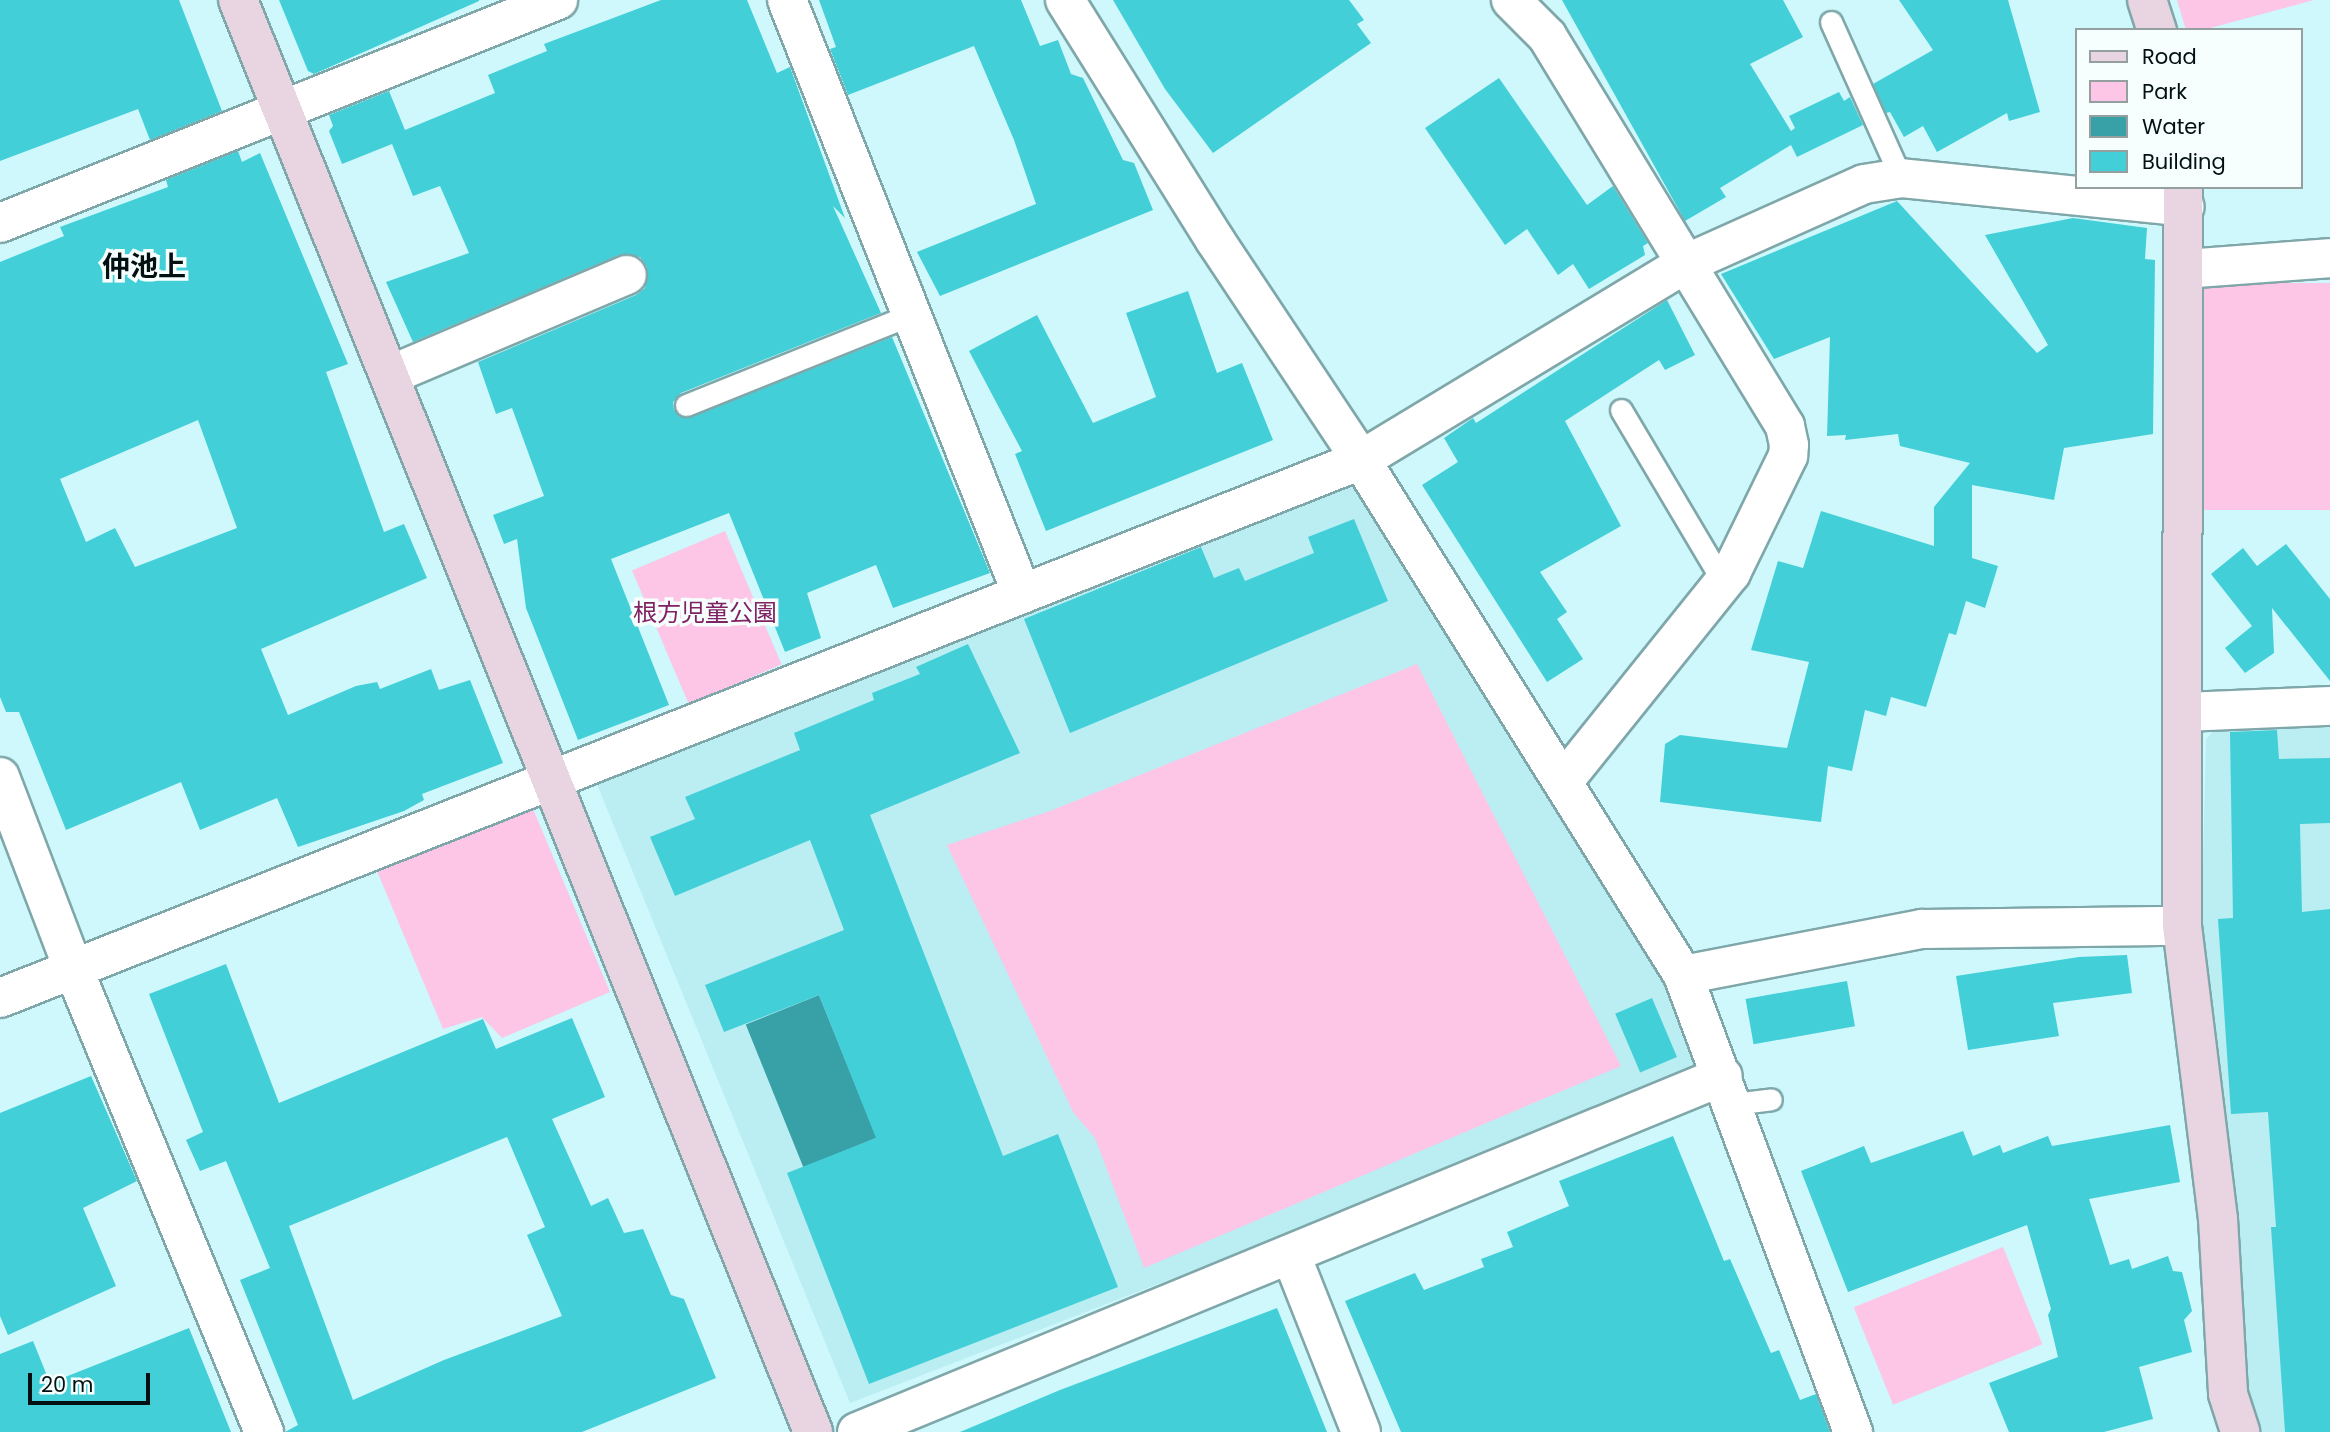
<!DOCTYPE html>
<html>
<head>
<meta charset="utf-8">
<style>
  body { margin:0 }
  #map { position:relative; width:2330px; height:1432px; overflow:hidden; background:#cef8fb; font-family:Poppins,"Noto Sans JP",sans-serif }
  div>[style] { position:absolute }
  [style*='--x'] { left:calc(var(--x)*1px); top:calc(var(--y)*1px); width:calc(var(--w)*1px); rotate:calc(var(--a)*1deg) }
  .built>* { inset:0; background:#baeef2 }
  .green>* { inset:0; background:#fdc5e6; transform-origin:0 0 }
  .water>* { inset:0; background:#38a0a7; transform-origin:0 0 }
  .building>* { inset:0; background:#43cfd8; transform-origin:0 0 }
  .roads { filter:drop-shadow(2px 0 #7fa7aa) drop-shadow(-2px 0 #7fa7aa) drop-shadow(0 2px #7fa7aa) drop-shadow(0 -2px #7fa7aa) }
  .lane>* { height:21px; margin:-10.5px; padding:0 10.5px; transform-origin:10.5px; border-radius:10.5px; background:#fff }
  .street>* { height:38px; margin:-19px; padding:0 19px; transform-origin:19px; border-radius:19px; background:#fff }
  .secondary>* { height:38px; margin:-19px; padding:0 19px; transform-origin:19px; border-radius:19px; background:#e8d5e1 }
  span { translate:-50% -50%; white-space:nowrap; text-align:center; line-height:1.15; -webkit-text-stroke:7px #f6fefe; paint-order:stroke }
  .park-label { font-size:24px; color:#7f2162 }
  .quarter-label { font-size:28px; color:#021011; font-weight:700 }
  .legend { position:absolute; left:2075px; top:28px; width:228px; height:161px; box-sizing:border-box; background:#f6fefe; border:2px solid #949f9f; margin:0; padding:9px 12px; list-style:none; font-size:21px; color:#021011 }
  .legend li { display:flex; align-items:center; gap:14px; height:35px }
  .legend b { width:35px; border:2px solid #949f9f }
  .scale { position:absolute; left:28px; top:1373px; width:122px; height:32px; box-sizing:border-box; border:4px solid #021011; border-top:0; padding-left:9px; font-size:21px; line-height:24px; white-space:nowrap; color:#021011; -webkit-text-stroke:5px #f6fefe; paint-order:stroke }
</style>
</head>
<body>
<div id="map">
  <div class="built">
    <i style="clip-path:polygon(1355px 480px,1651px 951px,1707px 1072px,850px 1403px,594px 777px)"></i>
    <i style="clip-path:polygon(2330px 723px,2330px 1432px,2252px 1432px,2238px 1387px,2201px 950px,2206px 740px,2215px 728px)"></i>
  </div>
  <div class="green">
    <i style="clip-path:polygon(2177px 0,2314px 0,2203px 30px,2186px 30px)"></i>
    <i style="left:2330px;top:283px;width:227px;height:127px;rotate:90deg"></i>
    <i style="left:725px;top:531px;width:145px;height:101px;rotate:67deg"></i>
    <i style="clip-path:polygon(1417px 664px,1621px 1066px,1144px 1268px,1095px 1138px,1073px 1112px,947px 845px,1050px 811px)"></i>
    <i style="clip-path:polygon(533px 809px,610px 992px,502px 1038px,482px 1017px,443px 1029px,377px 871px)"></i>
    <i style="left:2003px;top:1247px;width:105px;height:161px;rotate:68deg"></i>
  </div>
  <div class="water">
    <i style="left:819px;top:995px;width:154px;height:79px;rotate:68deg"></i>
  </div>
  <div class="building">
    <i style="clip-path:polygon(0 0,179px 0,222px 111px,150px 140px,138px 109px,0 161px)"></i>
    <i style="clip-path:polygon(279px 0,479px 0,479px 1px,314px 74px,308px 71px)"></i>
    <i style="clip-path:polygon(661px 0,747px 0,777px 73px,790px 67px,845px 218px,833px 206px,881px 313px,681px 393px,673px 402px,674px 410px,691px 417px,892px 337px,990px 573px,893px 608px,876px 565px,807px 593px,821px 638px,785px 652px,729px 513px,611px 559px,669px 705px,578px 740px,526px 608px,517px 539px,504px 544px,493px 515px,544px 496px,512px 408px,496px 414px,478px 362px,636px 295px,645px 288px,647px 267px,640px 257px,619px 255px,413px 342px,386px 282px,469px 253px,440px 186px,413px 196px,392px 144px,342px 164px,329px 131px,333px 126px,329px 115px,389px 91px,405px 130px,495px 93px,488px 75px,547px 51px,544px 44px)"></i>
    <i style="clip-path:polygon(819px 0,1021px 0,1040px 46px,1058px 40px,1071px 74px,1083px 78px,1123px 160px,1134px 163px,1153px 210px,940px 296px,917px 252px,1036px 204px,1014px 140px,974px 46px,848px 95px,830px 49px,836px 47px)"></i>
    <i style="clip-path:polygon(1113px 0,1349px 0,1364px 20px,1357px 24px,1371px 43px,1213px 153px,1165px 89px)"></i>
    <i style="clip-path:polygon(1562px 0,1783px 0,1803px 37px,1750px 64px,1791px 131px,1795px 128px,1789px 116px,1839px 92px,1844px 101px,1850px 97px,1863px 125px,1797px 157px,1791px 145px,1720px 188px,1726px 197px,1685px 221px)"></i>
    <i style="clip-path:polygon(1899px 0,2008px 0,2040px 112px,2009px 121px,2007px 113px,1937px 152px,1923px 126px,1904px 137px,1890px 112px,1886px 113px,1873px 84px,1933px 50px)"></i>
    <i style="clip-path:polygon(1499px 78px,1587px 205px,1613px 186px,1648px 243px,1643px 246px,1645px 255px,1589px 289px,1573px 264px,1558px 275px,1527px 229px,1505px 245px,1425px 128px)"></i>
    <i style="clip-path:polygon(evenodd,238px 151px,242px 162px,260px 153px,348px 364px,326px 372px,384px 532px,404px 524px,427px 578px,261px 649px,288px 715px,356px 686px,377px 682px,380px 689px,431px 669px,439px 690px,470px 680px,503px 763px,422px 794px,424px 800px,404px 811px,298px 847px,277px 798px,200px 830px,181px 782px,66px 830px,19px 712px,6px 712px,0 697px,0 262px,64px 236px,60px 227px,168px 187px,166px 180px,238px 151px,198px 420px,237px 528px,135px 567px,115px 528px,86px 542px,60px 479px,198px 420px)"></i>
    <i style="clip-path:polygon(1897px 201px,2037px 353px,2048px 345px,1985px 235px,2073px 218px,2147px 228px,2145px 259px,2155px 260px,2153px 434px,2064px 448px,2054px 500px,1972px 485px,1972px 558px,1998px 566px,1985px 608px,1966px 601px,1956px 635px,1949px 633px,1926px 707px,1891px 697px,1886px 716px,1865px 710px,1852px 771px,1828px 766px,1821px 822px,1660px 802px,1665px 744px,1680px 735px,1787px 748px,1809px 662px,1751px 650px,1778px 561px,1803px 568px,1821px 511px,1934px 546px,1934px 507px,1970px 463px,1900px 446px,1898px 434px,1845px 440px,1846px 435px,1827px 436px,1830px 337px,1774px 359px,1721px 274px)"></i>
    <i style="clip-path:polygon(1188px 291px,1217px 373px,1242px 363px,1273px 440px,1046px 531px,1015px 454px,1022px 451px,969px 351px,1037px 315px,1093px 423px,1156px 397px,1126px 313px)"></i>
    <i style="clip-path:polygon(1667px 300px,1695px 355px,1665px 370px,1659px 360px,1565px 421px,1621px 526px,1540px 572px,1567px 612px,1557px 619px,1583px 659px,1547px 682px,1422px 485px,1458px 462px,1444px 438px,1473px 418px,1476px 423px)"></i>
    <i style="clip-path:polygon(1354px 519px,1388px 601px,1070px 733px,1024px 619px,1201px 547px,1214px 578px,1239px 568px,1245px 581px,1314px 553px,1308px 537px)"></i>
    <i style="clip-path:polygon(2286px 544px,2330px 599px,2330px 681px,2272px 608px,2274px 653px,2245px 673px,2225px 648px,2252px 626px,2211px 574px,2243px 548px,2257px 566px)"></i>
    <i style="clip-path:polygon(968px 644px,1020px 753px,870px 815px,1003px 1156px,1058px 1134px,1118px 1287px,869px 1384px,787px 1173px,876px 1138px,819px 995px,724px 1032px,705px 985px,844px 930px,810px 840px,675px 896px,650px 837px,695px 819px,685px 797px,800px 750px,794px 733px,874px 700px,872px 693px,920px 674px,916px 667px)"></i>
    <i style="clip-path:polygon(2277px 730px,2279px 759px,2330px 758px,2330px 823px,2300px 824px,2302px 912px,2330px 909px,2330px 1432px,2285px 1432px,2271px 1227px,2276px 1227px,2268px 1112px,2231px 1114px,2218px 919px,2233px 918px,2230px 732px)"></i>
    <i style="clip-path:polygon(2127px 955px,2132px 993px,2053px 1003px,2059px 1036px,1968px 1050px,1956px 976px,2079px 957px)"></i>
    <i style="clip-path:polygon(evenodd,226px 964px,279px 1103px,483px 1019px,496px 1049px,572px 1018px,605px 1097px,552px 1119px,591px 1206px,608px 1198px,624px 1233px,643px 1229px,671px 1295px,684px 1299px,716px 1378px,582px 1432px,285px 1432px,298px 1425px,240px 1280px,270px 1268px,226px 1161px,200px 1171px,186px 1140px,203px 1132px,149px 994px,226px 964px,507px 1137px,545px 1227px,527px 1235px,562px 1316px,444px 1360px,353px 1400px,289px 1226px,507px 1137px)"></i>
    <i style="left:1847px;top:981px;width:46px;height:103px;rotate:80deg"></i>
    <i style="left:1652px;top:998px;width:64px;height:40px;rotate:67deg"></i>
    <i style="clip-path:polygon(91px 1076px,137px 1181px,83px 1208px,116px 1286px,8px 1335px,0 1316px,0 1113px)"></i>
    <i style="clip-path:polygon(2170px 1125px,2180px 1182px,2089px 1199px,2110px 1265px,2129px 1259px,2132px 1269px,2168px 1256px,2173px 1271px,2182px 1272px,2192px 1311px,2184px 1320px,2192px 1352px,2139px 1367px,2153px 1419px,2104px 1432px,2009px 1432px,1989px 1383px,2058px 1357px,2048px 1315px,2051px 1309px,2027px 1225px,1848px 1292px,1801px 1171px,1864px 1146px,1871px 1163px,1963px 1131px,1973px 1156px,2000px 1145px,2003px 1153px,2048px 1136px,2052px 1146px)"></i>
    <i style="clip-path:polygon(1673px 1136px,1724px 1261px,1730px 1259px,1771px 1353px,1779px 1350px,1800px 1400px,1816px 1394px,1830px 1432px,1401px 1432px,1345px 1301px,1415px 1273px,1424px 1290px,1484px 1267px,1481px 1259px,1513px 1247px,1507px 1232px,1569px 1206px,1559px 1181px)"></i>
    <i style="clip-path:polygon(1277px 1308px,1327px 1432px,960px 1432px,1060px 1390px)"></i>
    <i style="clip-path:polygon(189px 1328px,231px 1432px,0 1432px,0 1354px,33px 1341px,50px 1383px)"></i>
  </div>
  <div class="roads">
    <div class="lane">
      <i style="--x:1831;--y:22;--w:171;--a:65.8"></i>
      <i style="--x:686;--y:405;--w:241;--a:-21.9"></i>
      <i style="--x:1621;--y:410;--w:200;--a:59.3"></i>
      <i style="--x:1733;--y:1104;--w:38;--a:-7"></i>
    </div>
    <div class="street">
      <i style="--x:787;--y:0;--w:639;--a:68.42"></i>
      <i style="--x:1065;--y:0;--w:283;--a:58"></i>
      <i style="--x:1215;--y:240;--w:264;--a:56.4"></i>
      <i style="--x:1361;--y:460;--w:607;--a:57.98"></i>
      <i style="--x:1683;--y:975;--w:488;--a:69.6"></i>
      <i style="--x:1511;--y:0;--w:51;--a:45"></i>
      <i style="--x:1547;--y:36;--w:457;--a:58.6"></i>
      <i style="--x:1785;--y:426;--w:19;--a:78"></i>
      <i style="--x:1789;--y:445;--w:11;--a:95"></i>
      <i style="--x:1788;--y:456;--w:130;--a:116"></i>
      <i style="--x:1731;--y:573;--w:268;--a:128.8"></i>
      <i style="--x:0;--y:223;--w:601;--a:-21.78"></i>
      <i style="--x:2185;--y:269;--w:145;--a:-4.3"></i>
      <i style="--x:390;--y:375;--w:257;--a:-22.9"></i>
      <i style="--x:2185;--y:712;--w:145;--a:-2.4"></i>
      <i style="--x:0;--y:777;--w:204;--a:69.1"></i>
      <i style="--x:73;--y:968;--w:502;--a:67.63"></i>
      <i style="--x:1683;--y:975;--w:243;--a:-10.9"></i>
      <i style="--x:1922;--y:929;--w:260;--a:-0.7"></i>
      <i style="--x:0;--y:998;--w:1463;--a:-21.57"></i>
      <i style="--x:1361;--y:460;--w:376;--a:-31.2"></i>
      <i style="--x:1683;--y:265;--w:198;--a:-24.1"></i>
      <i style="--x:1864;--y:184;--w:37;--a:-9"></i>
      <i style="--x:1901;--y:178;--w:285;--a:5.8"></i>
      <i style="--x:1291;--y:1255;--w:190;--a:68.4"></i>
      <i style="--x:857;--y:1432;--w:936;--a:-22.35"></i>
    </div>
    <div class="secondary">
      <i style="--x:238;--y:0;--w:1543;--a:68.12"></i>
      <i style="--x:2147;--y:0;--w:32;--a:72"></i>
      <i style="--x:2183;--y:187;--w:739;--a:90.08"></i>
      <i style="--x:2182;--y:926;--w:295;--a:83"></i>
      <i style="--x:2218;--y:1219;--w:175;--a:86.7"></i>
      <i style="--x:2228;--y:1394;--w:40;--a:72"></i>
    </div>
  </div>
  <div class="park-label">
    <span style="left:705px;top:613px">根方児童公園</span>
  </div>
  <div class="quarter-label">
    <span style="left:144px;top:267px">仲池上</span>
  </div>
  <ul class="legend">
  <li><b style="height:9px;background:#e8d5e1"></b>Road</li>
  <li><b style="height:19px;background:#fdc5e6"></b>Park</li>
  <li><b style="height:19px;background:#38a0a7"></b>Water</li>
  <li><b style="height:19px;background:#43cfd8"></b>Building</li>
  </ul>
  <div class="scale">20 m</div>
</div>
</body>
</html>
